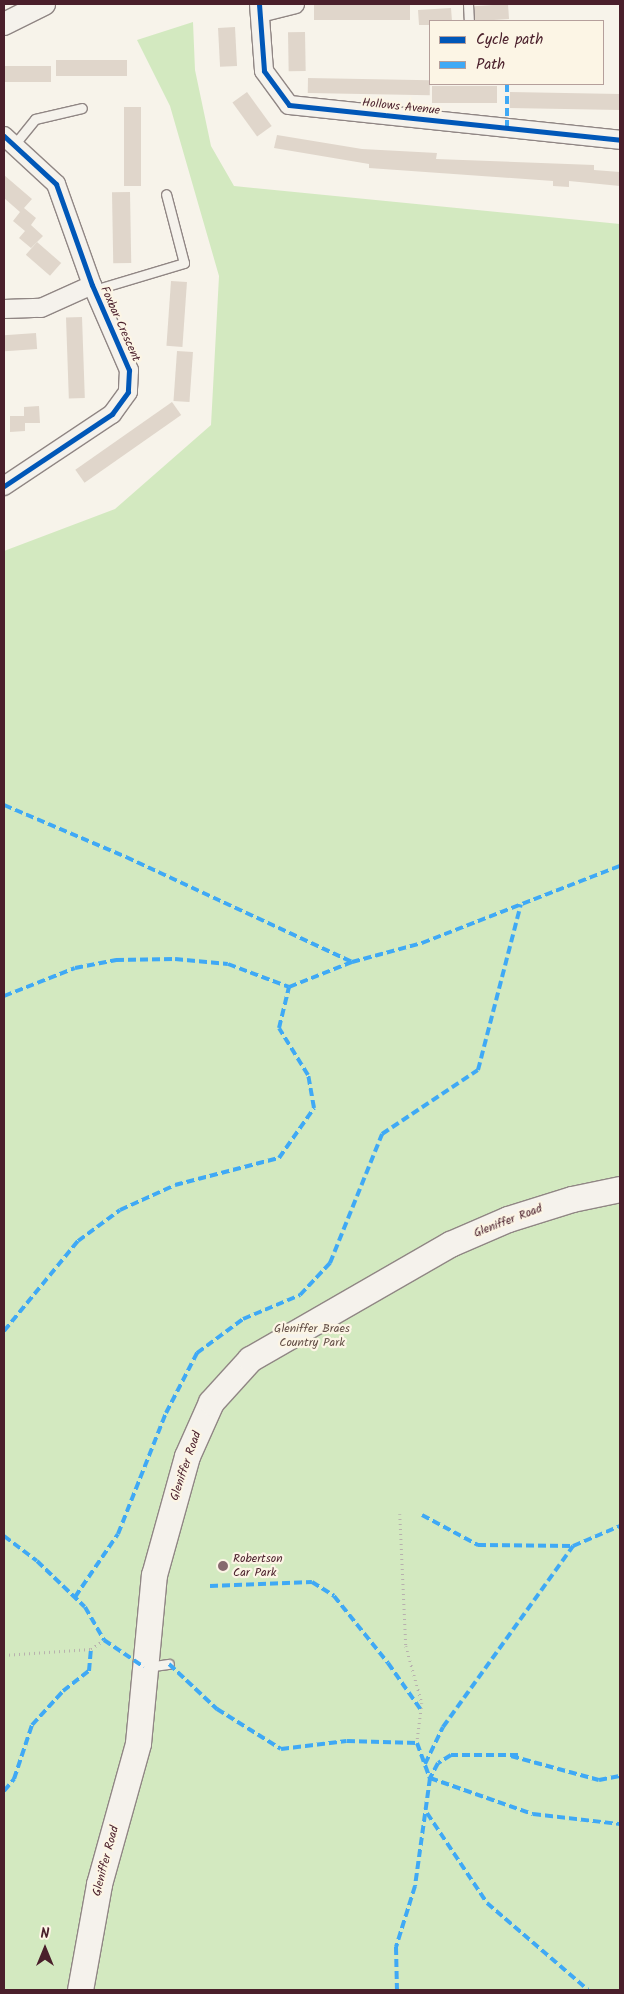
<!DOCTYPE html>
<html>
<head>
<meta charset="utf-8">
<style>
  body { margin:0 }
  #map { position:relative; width:624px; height:1994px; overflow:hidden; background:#f7f3ea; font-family:Kalam,sans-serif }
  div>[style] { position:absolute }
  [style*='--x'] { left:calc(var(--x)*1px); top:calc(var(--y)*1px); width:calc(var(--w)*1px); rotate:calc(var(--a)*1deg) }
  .green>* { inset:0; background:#d3e9c0 }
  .building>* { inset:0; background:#e0d6cb; transform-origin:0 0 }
  .path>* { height:2.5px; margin-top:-1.25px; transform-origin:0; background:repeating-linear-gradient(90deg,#b8b1ae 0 1px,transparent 0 5px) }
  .roads { filter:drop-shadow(1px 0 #908684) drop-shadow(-1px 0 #908684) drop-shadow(0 1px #908684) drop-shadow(0 -1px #908684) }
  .service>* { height:9px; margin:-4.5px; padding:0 4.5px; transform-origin:4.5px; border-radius:4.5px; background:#f5f2ec }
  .minor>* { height:18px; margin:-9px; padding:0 9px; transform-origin:9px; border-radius:9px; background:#f5f2ec }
  .tertiary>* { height:22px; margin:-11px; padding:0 11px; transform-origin:11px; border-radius:11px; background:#f5f2ec }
  .secondary>* { height:25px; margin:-12.5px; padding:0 12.5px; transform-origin:12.5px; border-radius:12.5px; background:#f5f2ec }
  .quiet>* { height:4px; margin-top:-2px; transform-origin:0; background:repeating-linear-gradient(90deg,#3fa9f5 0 8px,transparent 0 12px) }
  .cycleway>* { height:5px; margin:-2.5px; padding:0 2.5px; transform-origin:2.5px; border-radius:2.5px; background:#0057b8 }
  .dots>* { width:14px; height:14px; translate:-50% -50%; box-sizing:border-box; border:2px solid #fcf5e5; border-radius:50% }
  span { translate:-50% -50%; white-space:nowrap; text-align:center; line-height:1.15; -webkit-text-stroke:4.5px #fcf5e5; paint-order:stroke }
  .street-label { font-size:12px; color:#4a1f2b }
  .park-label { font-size:12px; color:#655048 }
  .poi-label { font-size:12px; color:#4a1f2b }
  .left { translate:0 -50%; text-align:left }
  .frame { position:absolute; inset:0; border:5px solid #4a1f2b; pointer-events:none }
  .legend { position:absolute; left:429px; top:20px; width:175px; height:65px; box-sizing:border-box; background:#fcf5e5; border:1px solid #b59f9b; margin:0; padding:6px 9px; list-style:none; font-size:15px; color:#4a1f2b }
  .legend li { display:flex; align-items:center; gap:10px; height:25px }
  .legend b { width:25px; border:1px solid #b59f9b }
  .north { position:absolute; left:20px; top:1924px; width:50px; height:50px; -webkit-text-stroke:4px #fcf5e5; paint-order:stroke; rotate:0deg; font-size:14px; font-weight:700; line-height:20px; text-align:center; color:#4a1f2b }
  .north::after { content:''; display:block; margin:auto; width:18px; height:22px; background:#4a1f2b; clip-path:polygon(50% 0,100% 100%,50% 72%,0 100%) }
</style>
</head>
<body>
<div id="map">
  <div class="green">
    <i style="clip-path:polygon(193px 22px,195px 70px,211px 146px,234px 186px,620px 224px,620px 1990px,4px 1990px,4px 551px,115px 509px,211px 425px,219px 276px,170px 106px,137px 40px)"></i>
  </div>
  <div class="building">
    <i style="left:508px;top:4px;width:15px;height:34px;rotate:86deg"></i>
    <i style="left:410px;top:5px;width:15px;height:96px;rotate:90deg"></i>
    <i style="clip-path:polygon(451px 8px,452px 21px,430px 21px,430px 25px,419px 25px,418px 10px)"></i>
    <i style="left:235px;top:27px;width:39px;height:17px;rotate:87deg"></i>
    <i style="left:305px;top:32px;width:39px;height:17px;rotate:89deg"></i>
    <i style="left:127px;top:60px;width:16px;height:71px;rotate:90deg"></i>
    <i style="left:51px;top:66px;width:16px;height:47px;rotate:90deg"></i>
    <i style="left:308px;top:78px;width:122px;height:15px;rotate:1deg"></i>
    <i style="left:432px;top:86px;width:65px;height:17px"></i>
    <i style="left:247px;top:92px;width:42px;height:18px;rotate:54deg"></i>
    <i style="left:510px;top:92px;width:110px;height:16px;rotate:1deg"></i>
    <i style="left:124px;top:107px;width:17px;height:79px"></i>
    <i style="clip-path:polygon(277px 135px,362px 149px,437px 153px,436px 159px,594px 165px,594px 170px,620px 172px,620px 186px,569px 181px,569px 187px,553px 186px,553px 181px,369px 168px,369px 164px,274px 148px)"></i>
    <i style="clip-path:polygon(4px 175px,32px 199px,24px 208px,36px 218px,31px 225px,43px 236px,31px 248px,19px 238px,25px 231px,13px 221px,20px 212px,4px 198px)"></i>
    <i style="left:130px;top:192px;width:71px;height:18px;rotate:89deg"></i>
    <i style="left:37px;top:242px;width:32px;height:17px;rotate:41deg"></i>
    <i style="left:171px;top:281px;width:16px;height:65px;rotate:4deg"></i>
    <i style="left:82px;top:317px;width:81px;height:16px;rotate:88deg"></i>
    <i style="left:36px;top:333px;width:16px;height:32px;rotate:86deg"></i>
    <i style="left:177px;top:351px;width:16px;height:50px;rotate:4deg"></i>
    <i style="left:172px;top:402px;width:16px;height:118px;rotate:55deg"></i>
    <i style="clip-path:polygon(39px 406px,40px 423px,25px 423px,25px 431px,10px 432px,10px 416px,24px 416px,24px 407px)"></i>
  </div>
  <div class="path">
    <i style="--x:400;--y:1514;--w:132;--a:87.4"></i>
    <i style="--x:406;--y:1646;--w:59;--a:74.3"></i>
    <i style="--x:422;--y:1703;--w:40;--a:97.1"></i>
    <i style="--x:4;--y:1655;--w:87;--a:-3.9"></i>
    <i style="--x:91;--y:1649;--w:16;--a:-35"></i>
  </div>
  <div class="roads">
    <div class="service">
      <i style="--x:468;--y:4;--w:17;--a:87"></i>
      <i style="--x:14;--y:145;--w:33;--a:-51"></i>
      <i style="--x:35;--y:119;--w:48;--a:-13.2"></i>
      <i style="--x:94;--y:290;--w:94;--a:-16.7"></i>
      <i style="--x:184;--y:263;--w:71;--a:-104.6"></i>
      <i style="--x:147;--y:1667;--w:22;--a:-8"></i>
    </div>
    <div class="minor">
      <i style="--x:259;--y:4;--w:67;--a:85.7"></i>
      <i style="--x:264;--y:71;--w:42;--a:53.7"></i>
      <i style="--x:289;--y:105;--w:333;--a:6"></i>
      <i style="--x:260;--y:13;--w:36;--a:-14"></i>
      <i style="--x:4;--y:136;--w:71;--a:42.7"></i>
      <i style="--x:56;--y:184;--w:107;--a:70.4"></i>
      <i style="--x:92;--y:285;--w:93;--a:66.5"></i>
      <i style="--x:129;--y:370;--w:22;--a:93"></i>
      <i style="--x:128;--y:392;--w:27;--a:126"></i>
      <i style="--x:112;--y:414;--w:130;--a:146.3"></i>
      <i style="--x:4;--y:309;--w:37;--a:-2"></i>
      <i style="--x:41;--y:308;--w:56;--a:-24.3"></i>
    </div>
    <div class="tertiary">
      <i style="--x:4;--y:24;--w:45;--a:-26.6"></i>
    </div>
    <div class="secondary">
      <i style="--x:80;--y:1990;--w:108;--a:-79.8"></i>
      <i style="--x:99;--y:1884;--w:146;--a:-74.5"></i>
      <i style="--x:138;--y:1743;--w:169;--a:-84.6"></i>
      <i style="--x:154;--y:1575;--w:123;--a:-74.5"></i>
      <i style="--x:187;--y:1456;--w:59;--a:-66"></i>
      <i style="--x:211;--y:1402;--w:58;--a:-47.8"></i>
      <i style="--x:250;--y:1359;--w:231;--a:-29.9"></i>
      <i style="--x:450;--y:1244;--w:63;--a:-23.3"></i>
      <i style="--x:508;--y:1219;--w:67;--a:-17.4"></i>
      <i style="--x:572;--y:1199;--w:49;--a:-11.8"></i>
    </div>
  </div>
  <div class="quiet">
    <i style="--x:507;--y:84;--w:44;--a:90"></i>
    <i style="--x:4;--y:805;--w:133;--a:23.1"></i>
    <i style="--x:126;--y:857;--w:249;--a:24.9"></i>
    <i style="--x:352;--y:962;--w:73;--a:-15.2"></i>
    <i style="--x:422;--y:943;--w:212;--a:-21.3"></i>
    <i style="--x:4;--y:996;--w:76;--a:-21.5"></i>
    <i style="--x:75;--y:968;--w:42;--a:-11"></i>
    <i style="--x:116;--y:960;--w:59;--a:-1"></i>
    <i style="--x:175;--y:959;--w:53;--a:5.4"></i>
    <i style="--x:228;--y:964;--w:65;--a:20.7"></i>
    <i style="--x:4;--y:1331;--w:117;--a:-50.6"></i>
    <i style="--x:78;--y:1241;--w:52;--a:-36.4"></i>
    <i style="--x:120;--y:1210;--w:60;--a:-24.4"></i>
    <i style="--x:175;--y:1185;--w:107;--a:-14.6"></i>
    <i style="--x:279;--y:1158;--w:61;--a:-55"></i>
    <i style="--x:314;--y:1108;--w:34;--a:-100"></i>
    <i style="--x:308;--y:1075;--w:55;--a:-121.7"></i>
    <i style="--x:279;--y:1028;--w:42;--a:-76.3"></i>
    <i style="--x:289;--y:987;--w:68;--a:-21.6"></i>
    <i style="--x:422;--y:1515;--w:64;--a:28.2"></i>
    <i style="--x:478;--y:1545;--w:95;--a:0.6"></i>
    <i style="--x:573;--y:1546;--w:51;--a:-23.1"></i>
    <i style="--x:4;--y:1536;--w:41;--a:37.1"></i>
    <i style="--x:37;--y:1561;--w:66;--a:43.8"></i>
    <i style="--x:85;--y:1607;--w:38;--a:60"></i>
    <i style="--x:104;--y:1640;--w:48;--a:34"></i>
    <i style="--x:210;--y:1586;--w:102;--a:-2.2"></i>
    <i style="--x:312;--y:1582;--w:26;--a:32"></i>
    <i style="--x:334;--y:1596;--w:86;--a:51.1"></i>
    <i style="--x:388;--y:1663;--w:57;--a:54.9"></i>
    <i style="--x:75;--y:1597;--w:76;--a:-55.7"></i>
    <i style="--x:118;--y:1534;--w:130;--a:-68.4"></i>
    <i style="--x:166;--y:1413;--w:68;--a:-62.7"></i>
    <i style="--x:197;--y:1353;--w:57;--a:-36.5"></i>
    <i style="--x:243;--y:1319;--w:62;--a:-22.8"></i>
    <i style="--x:300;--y:1295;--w:44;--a:-46.8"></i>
    <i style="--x:330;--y:1263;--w:139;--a:-68"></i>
    <i style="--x:382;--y:1134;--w:115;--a:-33.7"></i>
    <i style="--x:478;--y:1070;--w:171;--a:-75.5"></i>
    <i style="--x:169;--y:1664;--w:66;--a:43.2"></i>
    <i style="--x:217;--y:1709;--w:75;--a:32"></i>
    <i style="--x:281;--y:1749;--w:66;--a:-6.9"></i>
    <i style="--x:347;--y:1741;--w:70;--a:1.6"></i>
    <i style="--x:417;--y:1743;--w:37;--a:70"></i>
    <i style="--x:430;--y:1778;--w:109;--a:97.9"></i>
    <i style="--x:415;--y:1886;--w:64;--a:107.3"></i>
    <i style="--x:396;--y:1947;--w:43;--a:88.7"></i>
    <i style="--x:518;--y:1755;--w:67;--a:180"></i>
    <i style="--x:451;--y:1755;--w:15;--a:148"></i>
    <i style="--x:438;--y:1763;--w:17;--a:118"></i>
    <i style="--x:430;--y:1778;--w:109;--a:19.3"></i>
    <i style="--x:533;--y:1814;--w:88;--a:6.6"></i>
    <i style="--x:511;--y:1756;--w:91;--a:15.3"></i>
    <i style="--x:599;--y:1780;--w:21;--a:-11"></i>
    <i style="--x:425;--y:1764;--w:41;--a:-64.1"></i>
    <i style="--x:443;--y:1727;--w:223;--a:-54.3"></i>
    <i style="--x:4;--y:1791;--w:16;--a:-50"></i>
    <i style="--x:14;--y:1779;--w:57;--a:-71.6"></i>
    <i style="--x:32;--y:1725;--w:46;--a:-47.6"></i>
    <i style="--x:63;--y:1691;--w:33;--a:-38"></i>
    <i style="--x:89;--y:1671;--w:22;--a:-85"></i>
    <i style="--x:427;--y:1813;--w:108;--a:56.3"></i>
    <i style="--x:487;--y:1903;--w:133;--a:40.7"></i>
  </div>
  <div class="cycleway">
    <i style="--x:259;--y:4;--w:67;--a:85.7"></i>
    <i style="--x:264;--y:71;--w:42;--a:53.7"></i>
    <i style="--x:289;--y:105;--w:333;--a:6"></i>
    <i style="--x:4;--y:136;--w:71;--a:42.7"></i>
    <i style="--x:56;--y:184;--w:107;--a:70.4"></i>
    <i style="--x:92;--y:285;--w:93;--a:66.5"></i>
    <i style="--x:129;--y:370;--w:22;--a:93"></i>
    <i style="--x:128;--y:392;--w:27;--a:126"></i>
    <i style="--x:112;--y:414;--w:130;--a:146.3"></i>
  </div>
  <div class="dots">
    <i style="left:223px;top:1566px;background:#87696e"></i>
  </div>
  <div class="street-label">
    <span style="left:401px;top:107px;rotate:6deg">Hollows Avenue</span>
    <span style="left:120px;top:324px;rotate:66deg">Foxbar Crescent</span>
    <span style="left:508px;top:1221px;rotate:-21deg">Gleniffer Road</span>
    <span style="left:186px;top:1466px;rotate:-71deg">Gleniffer Road</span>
    <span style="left:106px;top:1861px;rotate:-75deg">Gleniffer Road</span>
  </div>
  <div class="park-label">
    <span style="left:312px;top:1336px">Gleniffer Braes<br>Country Park</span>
  </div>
  <div class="poi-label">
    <span class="left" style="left:233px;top:1566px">Robertson<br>Car Park</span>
  </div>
  <div class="frame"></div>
  <ul class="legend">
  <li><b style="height:6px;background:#0057b8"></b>Cycle path</li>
  <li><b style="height:6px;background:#3fa9f5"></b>Path</li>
  </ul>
  <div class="north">N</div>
</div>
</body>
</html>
